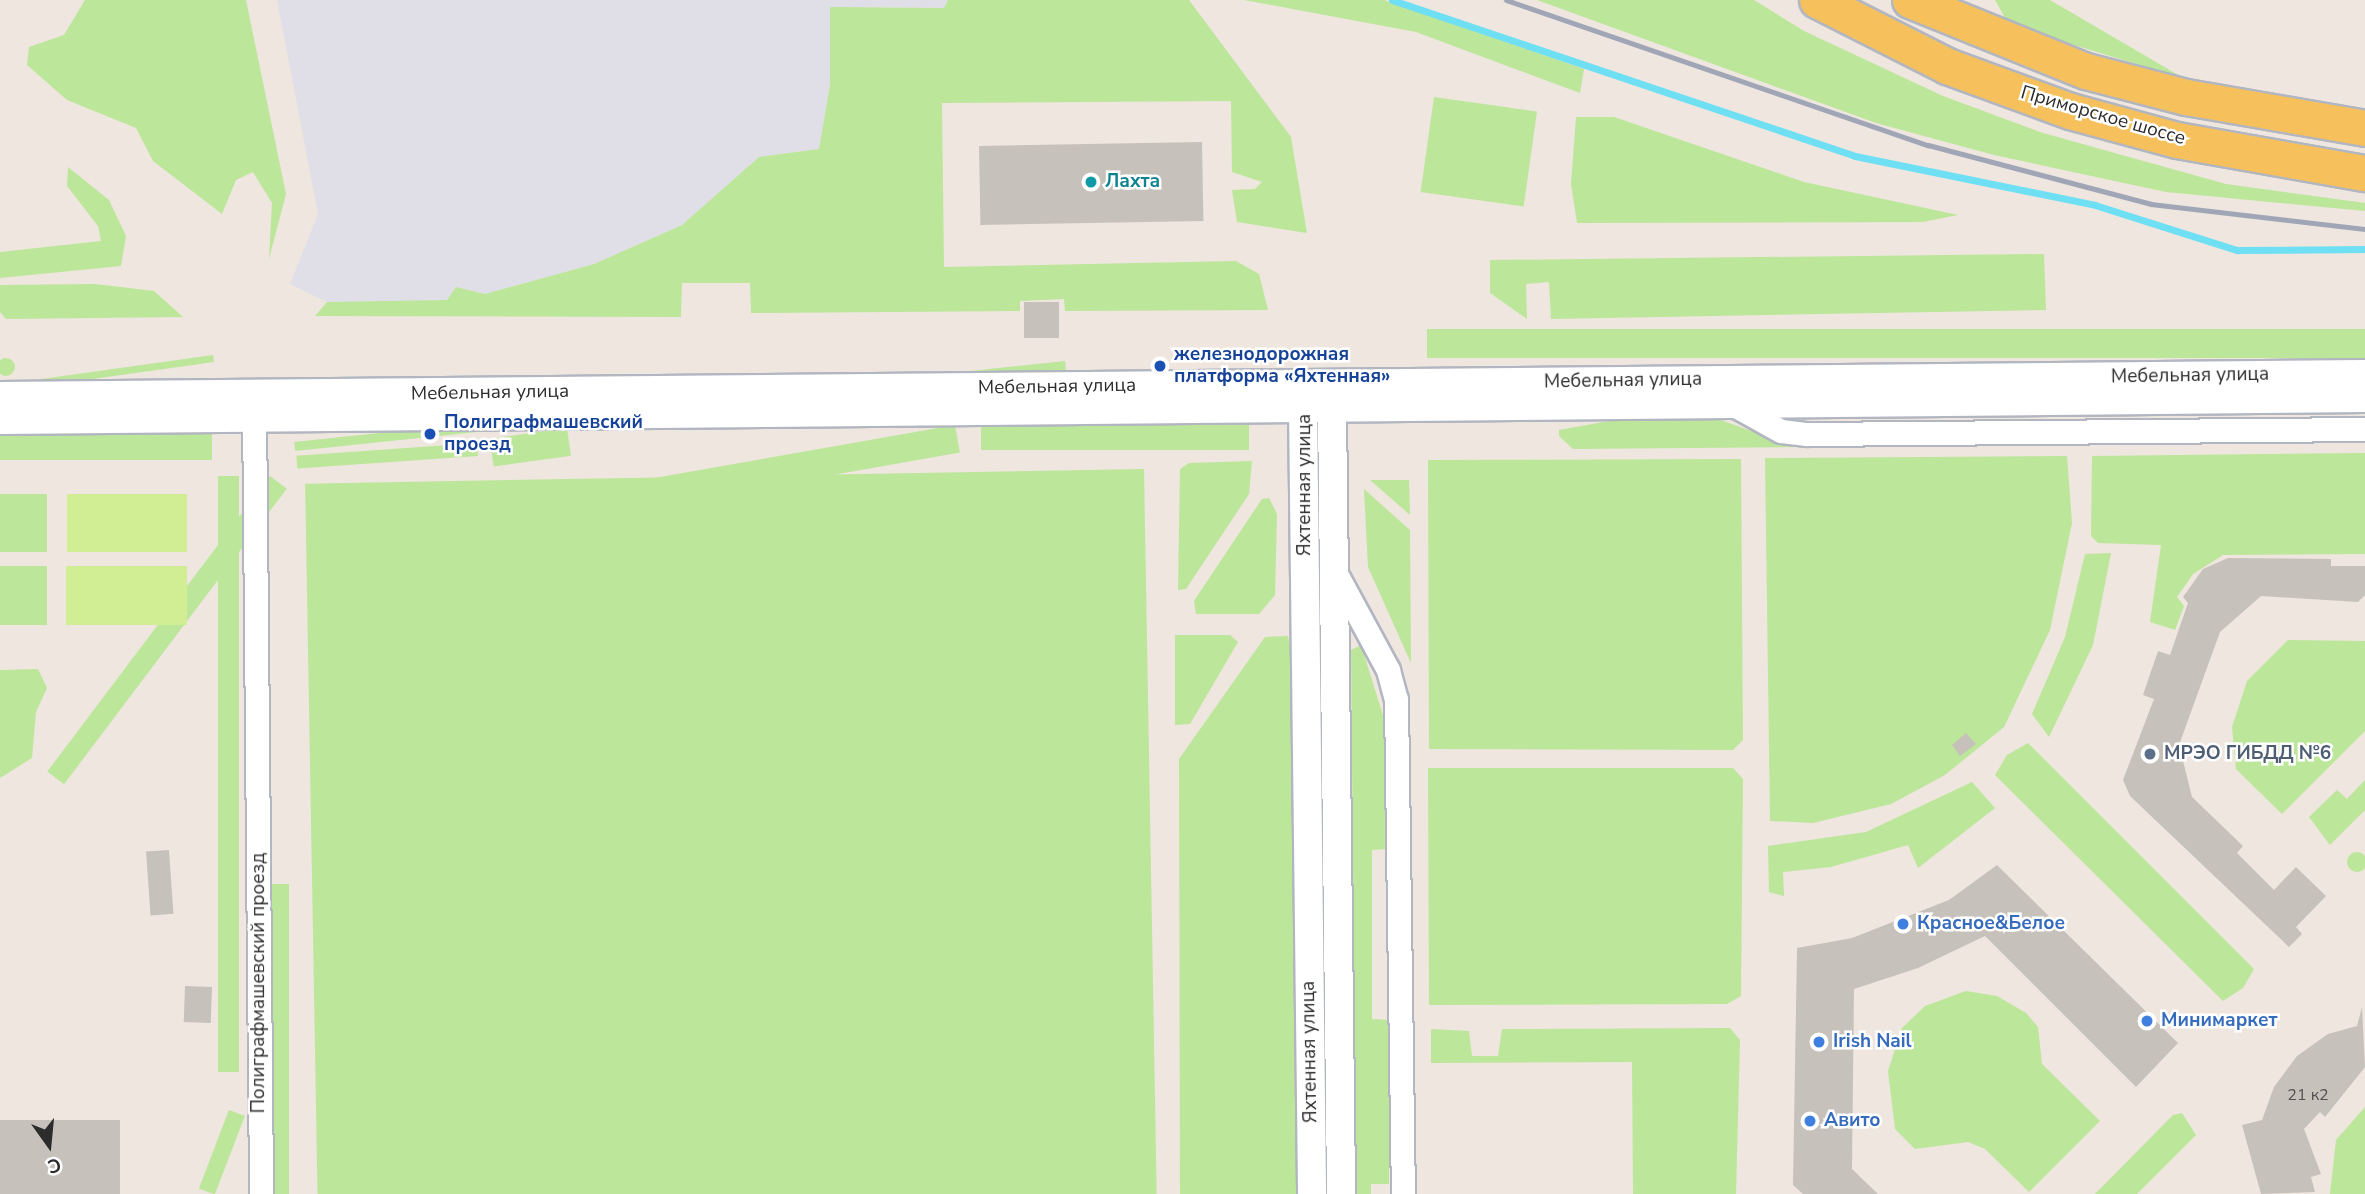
<!DOCTYPE html>
<html>
<head>
<meta charset="utf-8">
<style>
  body { margin:0 }
  #map { position:relative; width:2365px; height:1194px; overflow:hidden; background:#eee6df; font-family:"Nunito Sans",sans-serif }
  div>[style] { position:absolute }
  [style*='--x'] { left:calc(var(--x)*1px); top:calc(var(--y)*1px); width:calc(var(--w)*1px); rotate:calc(var(--a)*1deg) }
  .industrial>* { inset:0; background:#e0dfe7 }
  .green>* { inset:0; background:#bce699; transform-origin:0 0 }
  .round { border-radius:50% }
  .pitch>* { inset:0; background:#d2ee95; transform-origin:0 0 }
  .stream>* { height:7px; margin:-3.5px; padding:0 3.5px; transform-origin:3.5px; border-radius:3.5px; background:#6fdff3 }
  .building>* { inset:0; background:#c6c1ba; transform-origin:0 0 }
  .roads { filter:drop-shadow(2px 0 #b2b6c0) drop-shadow(-2px 0 #b2b6c0) drop-shadow(0 2px #b2b6c0) drop-shadow(0 -2px #b2b6c0) }
  .minor>* { height:23px; margin:-11.5px; padding:0 11.5px; transform-origin:11.5px; border-radius:11.5px; background:#fff }
  .tertiary>* { height:28px; margin:-14px; padding:0 14px; transform-origin:14px; border-radius:14px; background:#fff }
  .primary>* { height:35px; margin:-17.5px; padding:0 17.5px; transform-origin:17.5px; border-radius:17.5px; background:#f6c15c }
  .rail>* { height:5px; margin:-2.5px; padding:0 2.5px; transform-origin:2.5px; border-radius:2.5px; background:#a1a6b7 }
  .dots>* { width:19px; height:19px; translate:-50% -50%; box-sizing:border-box; border:4px solid #fff; border-radius:50% }
  span { translate:-50% -50%; white-space:nowrap; text-align:center; line-height:1.15; -webkit-text-stroke:5px #fff; paint-order:stroke }
  .number-label { font-size:16px; color:#525150 }
  .number-label span { -webkit-text-stroke-width:0 }
  .street-label { font-size:19px; color:#2c2c2c }
  .culture-label { font-size:19px; color:#0d838f; font-weight:700 }
  .left { translate:0 -50%; text-align:left }
  .transit-label { font-size:19px; color:#164399; font-weight:700 }
  .service-label { font-size:19px; color:#4e5e75; font-weight:700 }
  .shop-label { font-size:19px; color:#366cbe; font-weight:700 }
  .north { position:absolute; left:14px; top:1110px; width:70px; height:70px; -webkit-text-stroke:5px #fff; paint-order:stroke; rotate:165deg; font-size:19px; font-weight:700; line-height:28px; text-align:center; color:#2c2c2c }
  .north::after { content:''; display:block; margin:auto; width:24px; height:32px; background:#2c2c2c; clip-path:polygon(50% 0,100% 100%,50% 72%,0 100%) }
</style>
</head>
<body>
<div id="map">
  <div class="industrial">
    <i style="clip-path:polygon(277px 0,948px 0,944px 8px,830px 7px,830px 85px,819px 149px,759px 157px,682px 225px,594px 264px,485px 294px,456px 287px,447px 300px,394px 303px,327px 302px,290px 284px,318px 214px)"></i>
  </div>
  <div class="green">
    <i style="clip-path:polygon(85px 0,246px 0,286px 194px,269px 259px,272px 203px,253px 172px,236px 180px,222px 214px,153px 161px,136px 128px,67px 100px,27px 65px,29px 47px,64px 35px)"></i>
    <i style="clip-path:polygon(948px 0,1189px 0,1291px 137px,1307px 233px,1237px 222px,1232px 190px,1255px 189px,1262px 182px,1232px 172px,1231px 101px,942px 103px,944px 267px,1236px 261px,1259px 274px,1268px 310px,1065px 311px,1064px 299px,1020px 301px,1020px 311px,751px 313px,750px 283px,682px 283px,681px 317px,315px 316px,327px 302px,447px 300px,456px 287px,485px 294px,594px 264px,682px 225px,759px 157px,819px 149px,830px 85px,830px 7px,944px 8px)"></i>
    <i style="clip-path:polygon(1244px 0,1384px 0,1584px 69px,1580px 93px,1416px 32px)"></i>
    <i style="clip-path:polygon(1537px 0,1754px 0,1804px 31px,1943px 96px,2043px 133px,2226px 184px,2365px 203px,2365px 211px,2166px 192px,1994px 155px,1876px 123px)"></i>
    <i style="clip-path:polygon(1995px 0,2050px 0,2185px 79px,2009px 25px)"></i>
    <i style="left:1434px;top:97px;width:104px;height:96px;rotate:8deg"></i>
    <i style="clip-path:polygon(1576px 117px,1614px 117px,1804px 182px,1958px 215px,1923px 222px,1577px 223px,1571px 184px)"></i>
    <i style="clip-path:polygon(68px 167px,109px 200px,126px 236px,121px 266px,0 278px,0 252px,101px 241px,98px 226px,67px 186px)"></i>
    <i style="clip-path:polygon(2044px 254px,2046px 310px,1551px 319px,1549px 282px,1526px 284px,1527px 319px,1490px 293px,1490px 260px)"></i>
    <i style="clip-path:polygon(95px 284px,154px 291px,183px 317px,6px 319px,0 312px,0 285px)"></i>
    <i style="left:2365px;top:329px;width:29px;height:938px;rotate:90deg"></i>
    <i style="left:213px;top:355px;width:7px;height:182px;rotate:82deg"></i>
    <i class="round" style="left:-3px;top:358px;width:18px;height:18px"></i>
    <i style="left:1065px;top:361px;width:9px;height:775px;rotate:84deg"></i>
    <i style="clip-path:polygon(1715px 418px,1796px 447px,1573px 449px,1559px 436px,1559px 430px,1620px 419px)"></i>
    <i style="left:1249px;top:422px;width:28px;height:268px;rotate:90deg"></i>
    <i style="left:955px;top:425px;width:28px;height:362px;rotate:80deg"></i>
    <i style="left:567px;top:428px;width:28px;height:78px;rotate:82deg"></i>
    <i style="left:212px;top:431px;width:29px;height:212px;rotate:90deg"></i>
    <i style="left:477px;top:443px;width:13px;height:181px;rotate:86deg"></i>
    <i style="clip-path:polygon(2365px 453px,2365px 554px,2223px 555px,2193px 574px,2177px 597px,2184px 606px,2175px 630px,2150px 622px,2161px 545px,2098px 543px,2091px 536px,2092px 456px)"></i>
    <i style="clip-path:polygon(2067px 456px,2072px 523px,2050px 630px,2004px 727px,1945px 775px,1891px 804px,1813px 823px,1770px 821px,1765px 458px)"></i>
    <i style="clip-path:polygon(1741px 459px,1743px 740px,1733px 750px,1429px 749px,1428px 460px)"></i>
    <i style="clip-path:polygon(1252px 461px,1249px 494px,1186px 589px,1178px 590px,1180px 469px,1189px 463px)"></i>
    <i style="left:1144px;top:469px;width:725px;height:839px;rotate:89deg"></i>
    <i style="left:239px;top:476px;width:596px;height:21px;rotate:90deg"></i>
    <i style="left:270px;top:476px;width:21px;height:370px;rotate:37deg"></i>
    <i style="clip-path:polygon(1370px 480px,1409px 480px,1410px 515px)"></i>
    <i style="clip-path:polygon(1364px 489px,1410px 530px,1411px 663px,1368px 567px)"></i>
    <i style="left:0;top:494px;width:47px;height:58px"></i>
    <i style="clip-path:polygon(1269px 498px,1277px 514px,1275px 595px,1259px 614px,1196px 614px,1194px 601px,1262px 499px)"></i>
    <i style="clip-path:polygon(2111px 553px,2093px 645px,2049px 737px,2032px 714px,2065px 637px,2085px 554px)"></i>
    <i style="left:0;top:566px;width:47px;height:59px"></i>
    <i style="clip-path:polygon(1175px 635px,1230px 635px,1238px 642px,1190px 724px,1175px 725px)"></i>
    <i style="clip-path:polygon(1288px 636px,1299px 699px,1304px 1194px,1180px 1194px,1179px 759px,1265px 637px)"></i>
    <i style="clip-path:polygon(2288px 640px,2365px 641px,2365px 731px,2282px 814px,2236px 769px,2232px 727px,2247px 681px)"></i>
    <i style="clip-path:polygon(1361px 645px,1386px 725px,1386px 849px,1372px 850px,1372px 1019px,1389px 1020px,1389px 1184px,1371px 1184px,1371px 1194px,1356px 1194px,1351px 650px)"></i>
    <i style="clip-path:polygon(38px 669px,47px 688px,36px 712px,32px 758px,0 778px,0 670px)"></i>
    <i style="clip-path:polygon(2028px 743px,2254px 969px,2243px 988px,2223px 1001px,1995px 775px,2007px 755px)"></i>
    <i style="clip-path:polygon(1428px 768px,1733px 768px,1743px 779px,1741px 996px,1727px 1004px,1429px 1005px)"></i>
    <i style="clip-path:polygon(2365px 780px,2365px 810px,2330px 845px,2309px 817px,2337px 790px,2347px 799px)"></i>
    <i style="clip-path:polygon(1972px 782px,1995px 808px,1918px 868px,1908px 845px,1831px 867px,1783px 872px,1784px 896px,1769px 892px,1768px 846px,1866px 832px)"></i>
    <i class="round" style="left:2347px;top:852px;width:20px;height:20px"></i>
    <i style="left:289px;top:884px;width:310px;height:17px;rotate:90deg"></i>
    <i style="clip-path:polygon(1966px 991px,1997px 996px,2026px 1013px,2038px 1027px,2042px 1064px,2100px 1121px,2029px 1192px,1985px 1149px,1968px 1142px,1915px 1149px,1895px 1129px,1888px 1071px,1902px 1028px,1925px 1006px)"></i>
    <i style="clip-path:polygon(1730px 1028px,1740px 1040px,1736px 1194px,1633px 1194px,1632px 1062px,1431px 1063px,1431px 1029px,1469px 1031px,1472px 1056px,1498px 1056px,1502px 1029px)"></i>
    <i style="clip-path:polygon(2365px 1107px,2365px 1194px,2330px 1194px,2336px 1140px)"></i>
    <i style="left:229px;top:1110px;width:17px;height:84px;rotate:21deg"></i>
    <i style="clip-path:polygon(2182px 1113px,2196px 1135px,2137px 1194px,2095px 1194px,2173px 1115px)"></i>
  </div>
  <div class="pitch">
    <i style="left:67px;top:494px;width:120px;height:58px"></i>
    <i style="left:66px;top:566px;width:121px;height:59px"></i>
  </div>
  <div class="stream">
    <i style="--x:1392;--y:0;--w:489;--a:18.6"></i>
    <i style="--x:1855;--y:156;--w:245;--a:11.5"></i>
    <i style="--x:2095;--y:205;--w:149;--a:17.6"></i>
    <i style="--x:2237;--y:250;--w:128;--a:-0.4"></i>
  </div>
  <div class="building">
    <i style="left:1202px;top:142px;width:79px;height:223px;rotate:89deg"></i>
    <i style="left:1059px;top:302px;width:36px;height:35px;rotate:90deg"></i>
    <i style="clip-path:polygon(2228px 558px,2331px 559px,2331px 566px,2365px 566px,2365px 595px,2358px 602px,2261px 596px,2220px 632px,2179px 745px,2192px 797px,2243px 846px,2237px 853px,2274px 890px,2296px 867px,2326px 896px,2296px 927px,2302px 934px,2289px 947px,2130px 796px,2123px 780px,2154px 699px,2143px 695px,2158px 651px,2170px 655px,2188px 603px,2183px 597px,2203px 569px)"></i>
    <i style="clip-path:polygon(1966px 733px,1976px 744px,1960px 756px,1952px 745px)"></i>
    <i style="left:169px;top:850px;width:64px;height:23px;rotate:86deg"></i>
    <i style="clip-path:polygon(1997px 865px,2178px 1043px,2136px 1087px,1985px 936px,1918px 968px,1854px 989px,1852px 1169px,1878px 1194px,1803px 1194px,1793px 1185px,1797px 948px,1852px 938px,1949px 900px)"></i>
    <i style="left:185px;top:986px;width:27px;height:36px;rotate:2deg"></i>
    <i style="clip-path:polygon(2362px 1007px,2365px 1067px,2325px 1117px,2320px 1112px,2304px 1129px,2321px 1174px,2311px 1177px,2315px 1192px,2261px 1194px,2242px 1125px,2262px 1120px,2274px 1087px,2297px 1056px,2328px 1034px,2357px 1026px)"></i>
    <i style="left:0;top:1120px;width:120px;height:74px"></i>
  </div>
  <div class="roads">
    <div class="minor">
      <i style="--x:254;--y:403;--w:791;--a:89.49"></i>
      <i style="--x:1732;--y:404;--w:56;--a:28.9"></i>
      <i style="--x:1781;--y:431;--w:26;--a:7"></i>
      <i style="--x:1807;--y:434;--w:558;--a:-0.51"></i>
      <i style="--x:1334;--y:570;--w:114;--a:61.6"></i>
      <i style="--x:1388;--y:670;--w:30;--a:75"></i>
      <i style="--x:1396;--y:699;--w:495;--a:89.2"></i>
    </div>
    <div class="tertiary">
      <i style="--x:1322;--y:392;--w:18;--a:56"></i>
      <i style="--x:1332;--y:407;--w:787;--a:89.34"></i>
      <i style="--x:1311;--y:393;--w:16;--a:120"></i>
      <i style="--x:1303;--y:407;--w:787;--a:89.34"></i>
      <i style="--x:0;--y:396;--w:2365;--a:-0.53"></i>
      <i style="--x:0;--y:420;--w:2365;--a:-0.53"></i>
    </div>
    <div class="primary">
      <i style="--x:1817;--y:0;--w:146;--a:26.9"></i>
      <i style="--x:1947;--y:66;--w:131;--a:20.1"></i>
      <i style="--x:2070;--y:111;--w:111;--a:15.2"></i>
      <i style="--x:2177;--y:140;--w:191;--a:10"></i>
      <i style="--x:1910;--y:0;--w:190;--a:22"></i>
      <i style="--x:2086;--y:71;--w:103;--a:14.6"></i>
      <i style="--x:2186;--y:97;--w:182;--a:9.8"></i>
    </div>
  </div>
  <div class="rail">
    <i style="--x:1506;--y:0;--w:446;--a:19"></i>
    <i style="--x:1928;--y:145;--w:231;--a:14.8"></i>
    <i style="--x:2151;--y:204;--w:215;--a:6.7"></i>
  </div>
  <div class="dots">
    <i style="left:1091px;top:182px;background:#0f9aa8"></i>
    <i style="left:1160px;top:366px;background:#1a4fb4"></i>
    <i style="left:430px;top:434px;background:#1a4fb4"></i>
    <i style="left:2150px;top:754px;background:#5c6f8a"></i>
    <i style="left:1903px;top:924px;background:#3f7fe0"></i>
    <i style="left:2147px;top:1021px;background:#3f7fe0"></i>
    <i style="left:1819px;top:1042px;background:#3f7fe0"></i>
    <i style="left:1810px;top:1121px;background:#3f7fe0"></i>
  </div>
  <div class="number-label">
    <span style="left:2308px;top:1095px">21 к2</span>
  </div>
  <div class="street-label">
    <span style="left:2103px;top:116px;rotate:16deg">Приморское шоссе</span>
    <span style="left:2190px;top:376px;rotate:-1deg">Мебельная улица</span>
    <span style="left:1623px;top:381px;rotate:-1deg">Мебельная улица</span>
    <span style="left:1057px;top:387px;rotate:-1deg">Мебельная улица</span>
    <span style="left:490px;top:393px;rotate:-1deg">Мебельная улица</span>
    <span style="left:1305px;top:485px;rotate:-90deg">Яхтенная улица</span>
    <span style="left:259px;top:983px;rotate:-90deg">Полиграфмашевский проезд</span>
    <span style="left:1310px;top:1052px;rotate:-91deg">Яхтенная улица</span>
  </div>
  <div class="culture-label">
    <span class="left" style="left:1105px;top:182px">Лахта</span>
  </div>
  <div class="transit-label">
    <span class="left" style="left:1174px;top:366px">железнодорожная<br>платформа «Яхтенная»</span>
    <span class="left" style="left:444px;top:434px">Полиграфмашевский<br>проезд</span>
  </div>
  <div class="service-label">
    <span class="left" style="left:2164px;top:754px">МРЭО ГИБДД №6</span>
  </div>
  <div class="shop-label">
    <span class="left" style="left:1917px;top:924px">Красное&amp;Белое</span>
    <span class="left" style="left:2161px;top:1021px">Минимаркет</span>
    <span class="left" style="left:1833px;top:1042px">Irish Nail</span>
    <span class="left" style="left:1824px;top:1121px">Авито</span>
  </div>
  <div class="north">С</div>
</div>
</body>
</html>
